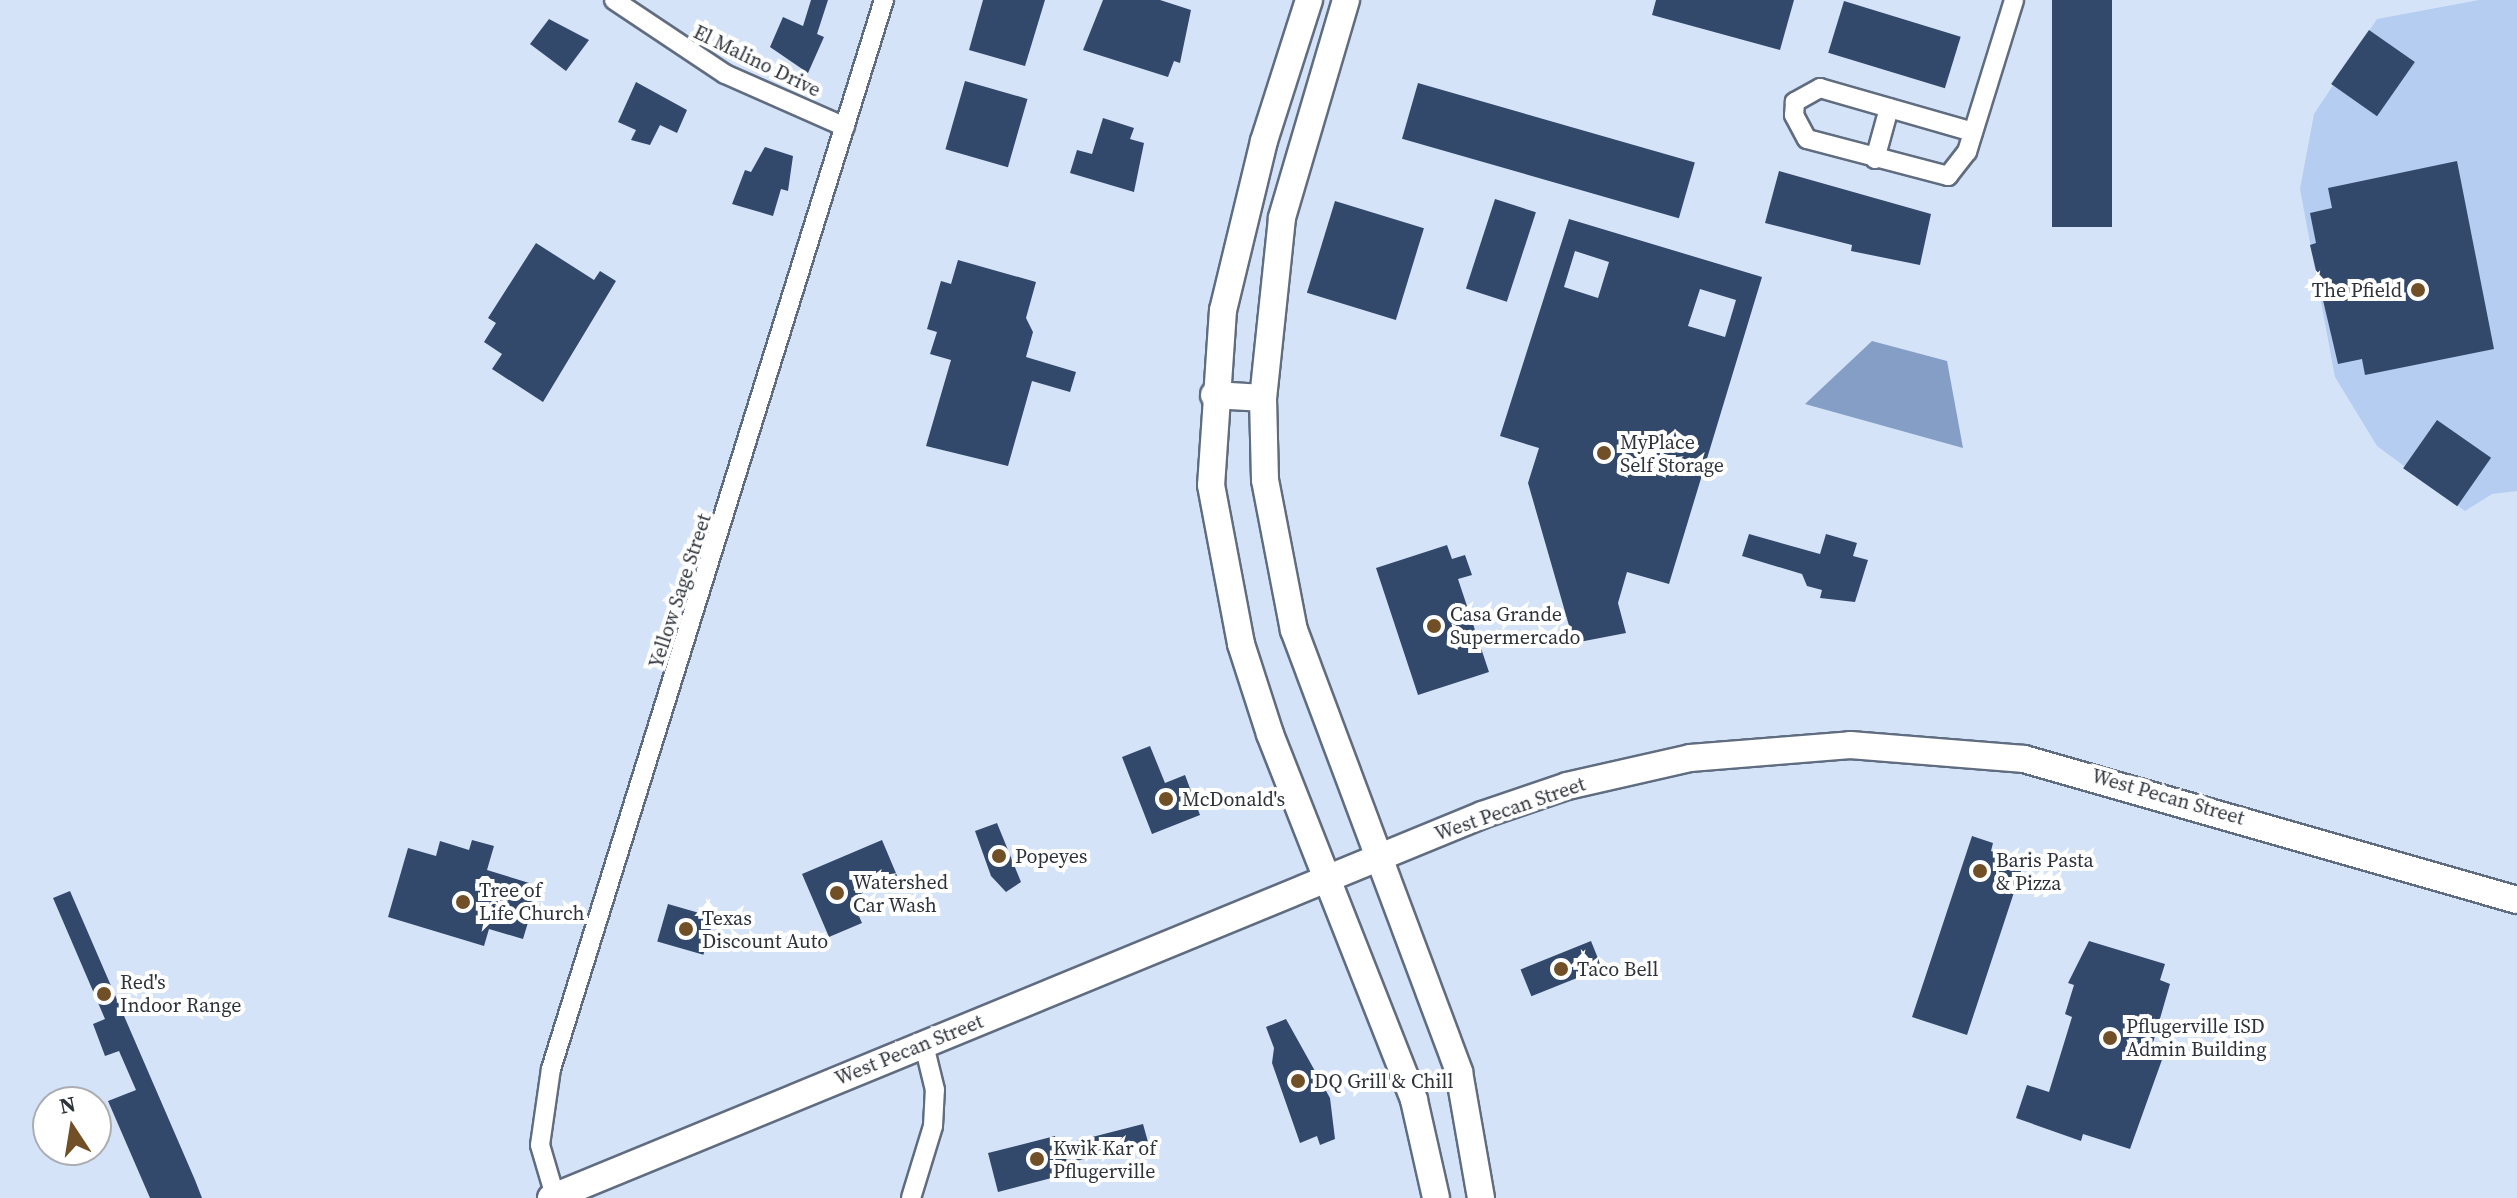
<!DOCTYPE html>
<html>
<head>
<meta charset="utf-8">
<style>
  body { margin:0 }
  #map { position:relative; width:2517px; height:1198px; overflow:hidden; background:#d5e3f8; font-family:"Source Serif 4",serif }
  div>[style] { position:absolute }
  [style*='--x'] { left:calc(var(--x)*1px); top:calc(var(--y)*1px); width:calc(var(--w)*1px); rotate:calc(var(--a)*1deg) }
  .green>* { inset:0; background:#b5cdf0 }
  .water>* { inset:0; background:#859ec5 }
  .building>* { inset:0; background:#33496b; transform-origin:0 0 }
  .roads { filter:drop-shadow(2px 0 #606c7f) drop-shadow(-2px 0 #606c7f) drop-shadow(0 2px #606c7f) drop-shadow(0 -2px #606c7f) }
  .minor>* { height:18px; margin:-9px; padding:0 9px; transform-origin:9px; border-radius:9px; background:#fff }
  .secondary>* { height:26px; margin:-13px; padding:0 13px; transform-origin:13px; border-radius:13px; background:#fff }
  .dots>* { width:22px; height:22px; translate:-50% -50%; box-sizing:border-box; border:4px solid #fff; border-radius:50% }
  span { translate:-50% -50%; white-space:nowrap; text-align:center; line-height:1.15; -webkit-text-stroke:8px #fff; paint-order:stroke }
  .street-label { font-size:20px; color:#2e333b }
  .poi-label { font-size:20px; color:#2e333b }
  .right { translate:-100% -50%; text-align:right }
  .left { translate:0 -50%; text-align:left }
  .north { position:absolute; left:32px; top:1086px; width:80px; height:80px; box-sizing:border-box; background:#fff; border:2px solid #abadb1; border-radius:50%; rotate:348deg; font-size:22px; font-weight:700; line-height:32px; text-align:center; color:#2e333b }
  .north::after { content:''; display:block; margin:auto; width:28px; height:36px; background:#714f27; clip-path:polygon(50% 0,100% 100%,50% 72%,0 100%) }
</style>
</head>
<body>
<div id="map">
  <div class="green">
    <i style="clip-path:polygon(2479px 0,2517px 0,2517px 491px,2492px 494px,2465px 511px,2377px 446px,2335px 377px,2300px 189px,2314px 114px,2377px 19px)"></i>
  </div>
  <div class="water">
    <i style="clip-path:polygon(1872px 341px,1947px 361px,1963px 448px,1805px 404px)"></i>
  </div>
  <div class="building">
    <i style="clip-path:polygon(811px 0,828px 0,817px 34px,824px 37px,808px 73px,770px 47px,783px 17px,803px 26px)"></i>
    <i style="clip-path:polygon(983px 0,1045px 0,1025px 66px,969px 50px)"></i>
    <i style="clip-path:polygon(1103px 0,1160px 0,1191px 10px,1180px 63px,1174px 61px,1168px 77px,1083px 50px)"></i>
    <i style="clip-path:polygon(1656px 0,1794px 0,1780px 50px,1652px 15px)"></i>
    <i style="left:2052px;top:0;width:60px;height:227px"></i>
    <i style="left:1844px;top:1px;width:122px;height:54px;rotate:17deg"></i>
    <i style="clip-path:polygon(549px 19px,589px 40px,566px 71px,530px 44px)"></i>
    <i style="left:2369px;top:30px;width:56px;height:66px;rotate:35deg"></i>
    <i style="left:965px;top:81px;width:65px;height:71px;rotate:16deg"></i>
    <i style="clip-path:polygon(636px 82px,687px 110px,677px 133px,660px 125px,650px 145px,631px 140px,636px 130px,618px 122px)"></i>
    <i style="left:1418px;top:83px;width:288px;height:58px;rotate:16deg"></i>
    <i style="clip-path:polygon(1103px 118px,1134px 128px,1130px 139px,1144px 143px,1134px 192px,1070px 173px,1077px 150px,1092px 154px)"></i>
    <i style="clip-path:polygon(765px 147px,793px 156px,788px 191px,781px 189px,773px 216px,732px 204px,745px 170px,751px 172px)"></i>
    <i style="clip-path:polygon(2457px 161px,2494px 349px,2365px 375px,2362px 359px,2338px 364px,2310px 245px,2316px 243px,2310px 213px,2332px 208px,2328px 188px)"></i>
    <i style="clip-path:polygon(1779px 171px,1931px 214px,1920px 265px,1851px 251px,1852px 245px,1765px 223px)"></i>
    <i style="left:1495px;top:199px;width:43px;height:94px;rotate:18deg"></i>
    <i style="left:1335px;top:201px;width:93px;height:96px;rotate:17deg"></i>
    <i style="clip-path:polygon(evenodd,1569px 219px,1762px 277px,1669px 584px,1627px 572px,1618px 603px,1626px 633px,1574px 643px,1528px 483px,1539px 448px,1500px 436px,1569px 219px,1575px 251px,1609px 262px,1598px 298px,1564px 287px,1575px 251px,1569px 219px,1700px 289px,1736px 300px,1725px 337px,1688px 326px,1700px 289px)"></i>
    <i style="clip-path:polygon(536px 243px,594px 280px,600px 271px,616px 281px,543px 402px,492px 369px,502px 354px,484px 342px,496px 323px,488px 318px)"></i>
    <i style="clip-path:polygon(958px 260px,1036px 282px,1026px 318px,1033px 332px,1026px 357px,1076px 372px,1070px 392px,1032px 381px,1008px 466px,926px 446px,951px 360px,930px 354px,937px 332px,927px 329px,941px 281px,951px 284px)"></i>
    <i style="left:2437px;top:420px;width:66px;height:59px;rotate:35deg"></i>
    <i style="clip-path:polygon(1749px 534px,1820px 554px,1826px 534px,1857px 543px,1853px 556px,1868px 560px,1855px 602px,1820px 598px,1822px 590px,1807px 586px,1802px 574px,1742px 556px)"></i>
    <i style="clip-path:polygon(1447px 545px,1452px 559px,1465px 555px,1472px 575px,1458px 579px,1489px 672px,1418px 695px,1376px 568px)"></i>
    <i style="clip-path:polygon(1150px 746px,1165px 783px,1185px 775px,1200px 815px,1152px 834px,1122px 757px)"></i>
    <i style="clip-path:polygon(997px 823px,1021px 882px,1006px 892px,991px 876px,975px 831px)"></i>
    <i style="clip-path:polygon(1972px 836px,1993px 843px,1991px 851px,2024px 862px,1967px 1035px,1912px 1017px)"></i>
    <i style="clip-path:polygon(472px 840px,494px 846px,487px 870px,539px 886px,523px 939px,489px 929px,484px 946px,388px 917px,408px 848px,436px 856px,440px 841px,469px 850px)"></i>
    <i style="clip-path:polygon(882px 840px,898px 878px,851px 898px,862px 923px,829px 937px,802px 874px)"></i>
    <i style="clip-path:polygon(70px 891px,195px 1180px,202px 1198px,150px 1198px,108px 1101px,136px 1090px,119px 1051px,105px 1056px,93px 1024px,105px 1019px,53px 898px)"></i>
    <i style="left:668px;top:904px;width:48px;height:39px;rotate:16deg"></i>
    <i style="left:1591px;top:941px;width:29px;height:76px;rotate:68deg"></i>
    <i style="clip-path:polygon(2089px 941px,2165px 964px,2160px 980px,2170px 984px,2150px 1053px,2163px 1057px,2130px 1149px,2083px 1134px,2081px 1141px,2016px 1118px,2027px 1085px,2049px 1092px,2072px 1017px,2065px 1014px,2074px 985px,2068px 983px)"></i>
    <i style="clip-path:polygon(1286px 1019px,1330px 1098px,1335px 1139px,1320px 1145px,1317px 1136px,1300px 1143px,1272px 1063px,1274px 1048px,1266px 1027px)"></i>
    <i style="clip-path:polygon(1143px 1124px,1148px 1142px,1061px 1165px,1063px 1175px,998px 1192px,988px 1153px,1055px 1136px,1057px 1146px)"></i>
  </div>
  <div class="roads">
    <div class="minor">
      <i style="--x:614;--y:0;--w:133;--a:33.7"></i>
      <i style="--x:725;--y:74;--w:131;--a:23.8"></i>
      <i style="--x:1973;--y:132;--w:159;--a:-164"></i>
      <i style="--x:1820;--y:88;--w:29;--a:151"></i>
      <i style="--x:1795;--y:102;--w:13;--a:94"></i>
      <i style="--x:1794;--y:115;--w:27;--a:62"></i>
      <i style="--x:1807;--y:139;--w:146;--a:14.7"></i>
      <i style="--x:1948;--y:176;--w:31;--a:-52"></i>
      <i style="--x:1967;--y:152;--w:159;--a:-72.8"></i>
      <i style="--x:1875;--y:159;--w:53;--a:-74.6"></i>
      <i style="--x:555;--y:1196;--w:53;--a:-106.4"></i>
      <i style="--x:540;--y:1145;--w:77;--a:-81.8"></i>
      <i style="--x:551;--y:1069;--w:1120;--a:-72.7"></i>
      <i style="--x:911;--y:1198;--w:75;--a:-73"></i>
      <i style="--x:933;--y:1126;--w:36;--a:-87"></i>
      <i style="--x:935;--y:1090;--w:46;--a:-103.7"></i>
    </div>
    <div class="secondary">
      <i style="--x:1309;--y:0;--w:148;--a:107.7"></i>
      <i style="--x:1264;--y:141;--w:174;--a:103.6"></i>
      <i style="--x:1223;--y:310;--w:175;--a:93.9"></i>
      <i style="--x:1211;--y:485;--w:162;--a:79.3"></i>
      <i style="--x:1241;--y:644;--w:95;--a:72.1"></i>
      <i style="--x:1270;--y:734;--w:393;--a:68.5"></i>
      <i style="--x:1414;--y:1100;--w:100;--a:77.3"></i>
      <i style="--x:1346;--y:0;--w:227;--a:106.4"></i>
      <i style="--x:1282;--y:218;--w:181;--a:96"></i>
      <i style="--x:1263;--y:398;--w:82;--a:88.6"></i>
      <i style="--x:1265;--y:480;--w:153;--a:79.1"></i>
      <i style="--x:1294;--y:630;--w:472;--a:69.5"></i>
      <i style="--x:1459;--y:1072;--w:128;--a:80.1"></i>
      <i style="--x:1214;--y:395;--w:49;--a:3.5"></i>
      <i style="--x:551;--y:1198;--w:1007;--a:-22.36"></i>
      <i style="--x:1482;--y:815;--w:90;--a:-18.8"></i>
      <i style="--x:1567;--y:786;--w:126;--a:-12.8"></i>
      <i style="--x:1690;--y:758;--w:161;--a:-4.6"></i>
      <i style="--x:1850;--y:745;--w:175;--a:4.6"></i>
      <i style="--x:2024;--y:759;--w:513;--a:15.96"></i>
    </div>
  </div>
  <div class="dots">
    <i style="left:2418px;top:290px;background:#714f27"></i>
    <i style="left:1604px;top:453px;background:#714f27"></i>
    <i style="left:1434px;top:626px;background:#714f27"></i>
    <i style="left:1166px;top:799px;background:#714f27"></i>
    <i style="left:999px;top:856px;background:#714f27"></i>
    <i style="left:1980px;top:871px;background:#714f27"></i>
    <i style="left:837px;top:893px;background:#714f27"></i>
    <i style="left:463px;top:902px;background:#714f27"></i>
    <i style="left:686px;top:929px;background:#714f27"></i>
    <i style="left:1561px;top:969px;background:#714f27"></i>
    <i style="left:104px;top:994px;background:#714f27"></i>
    <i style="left:2110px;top:1038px;background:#714f27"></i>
    <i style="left:1298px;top:1081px;background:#714f27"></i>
    <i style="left:1037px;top:1159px;background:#714f27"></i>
  </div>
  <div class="street-label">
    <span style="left:757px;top:61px;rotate:26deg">El Malino Drive</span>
    <span style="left:680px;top:591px;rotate:-72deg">Yellow Sage Street</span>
    <span style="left:2168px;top:797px;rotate:16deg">West Pecan Street</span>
    <span style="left:1510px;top:809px;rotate:-19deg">West Pecan Street</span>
    <span style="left:909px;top:1050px;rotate:-22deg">West Pecan Street</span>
  </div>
  <div class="poi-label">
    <span class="right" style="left:2402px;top:290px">The Pfield</span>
    <span class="left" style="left:1620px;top:454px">MyPlace<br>Self Storage</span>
    <span class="left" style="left:1450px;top:626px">Casa Grande<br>Supermercado</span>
    <span class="left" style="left:1182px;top:799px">McDonald's</span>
    <span class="left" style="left:1015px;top:856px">Popeyes</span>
    <span class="left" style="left:1996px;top:872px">Baris Pasta<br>&amp; Pizza</span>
    <span class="left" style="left:853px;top:894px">Watershed<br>Car Wash</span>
    <span class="left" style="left:479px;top:902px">Tree of<br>Life Church</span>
    <span class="left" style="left:702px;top:930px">Texas<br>Discount Auto</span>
    <span class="left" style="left:1577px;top:969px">Taco Bell</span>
    <span class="left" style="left:120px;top:994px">Red's<br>Indoor Range</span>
    <span class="left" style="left:2126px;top:1038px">Pflugerville ISD<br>Admin Building</span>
    <span class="left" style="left:1314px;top:1081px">DQ Grill &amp; Chill</span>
    <span class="left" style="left:1053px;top:1160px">Kwik Kar of<br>Pflugerville</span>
  </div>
  <div class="north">N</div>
</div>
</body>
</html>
